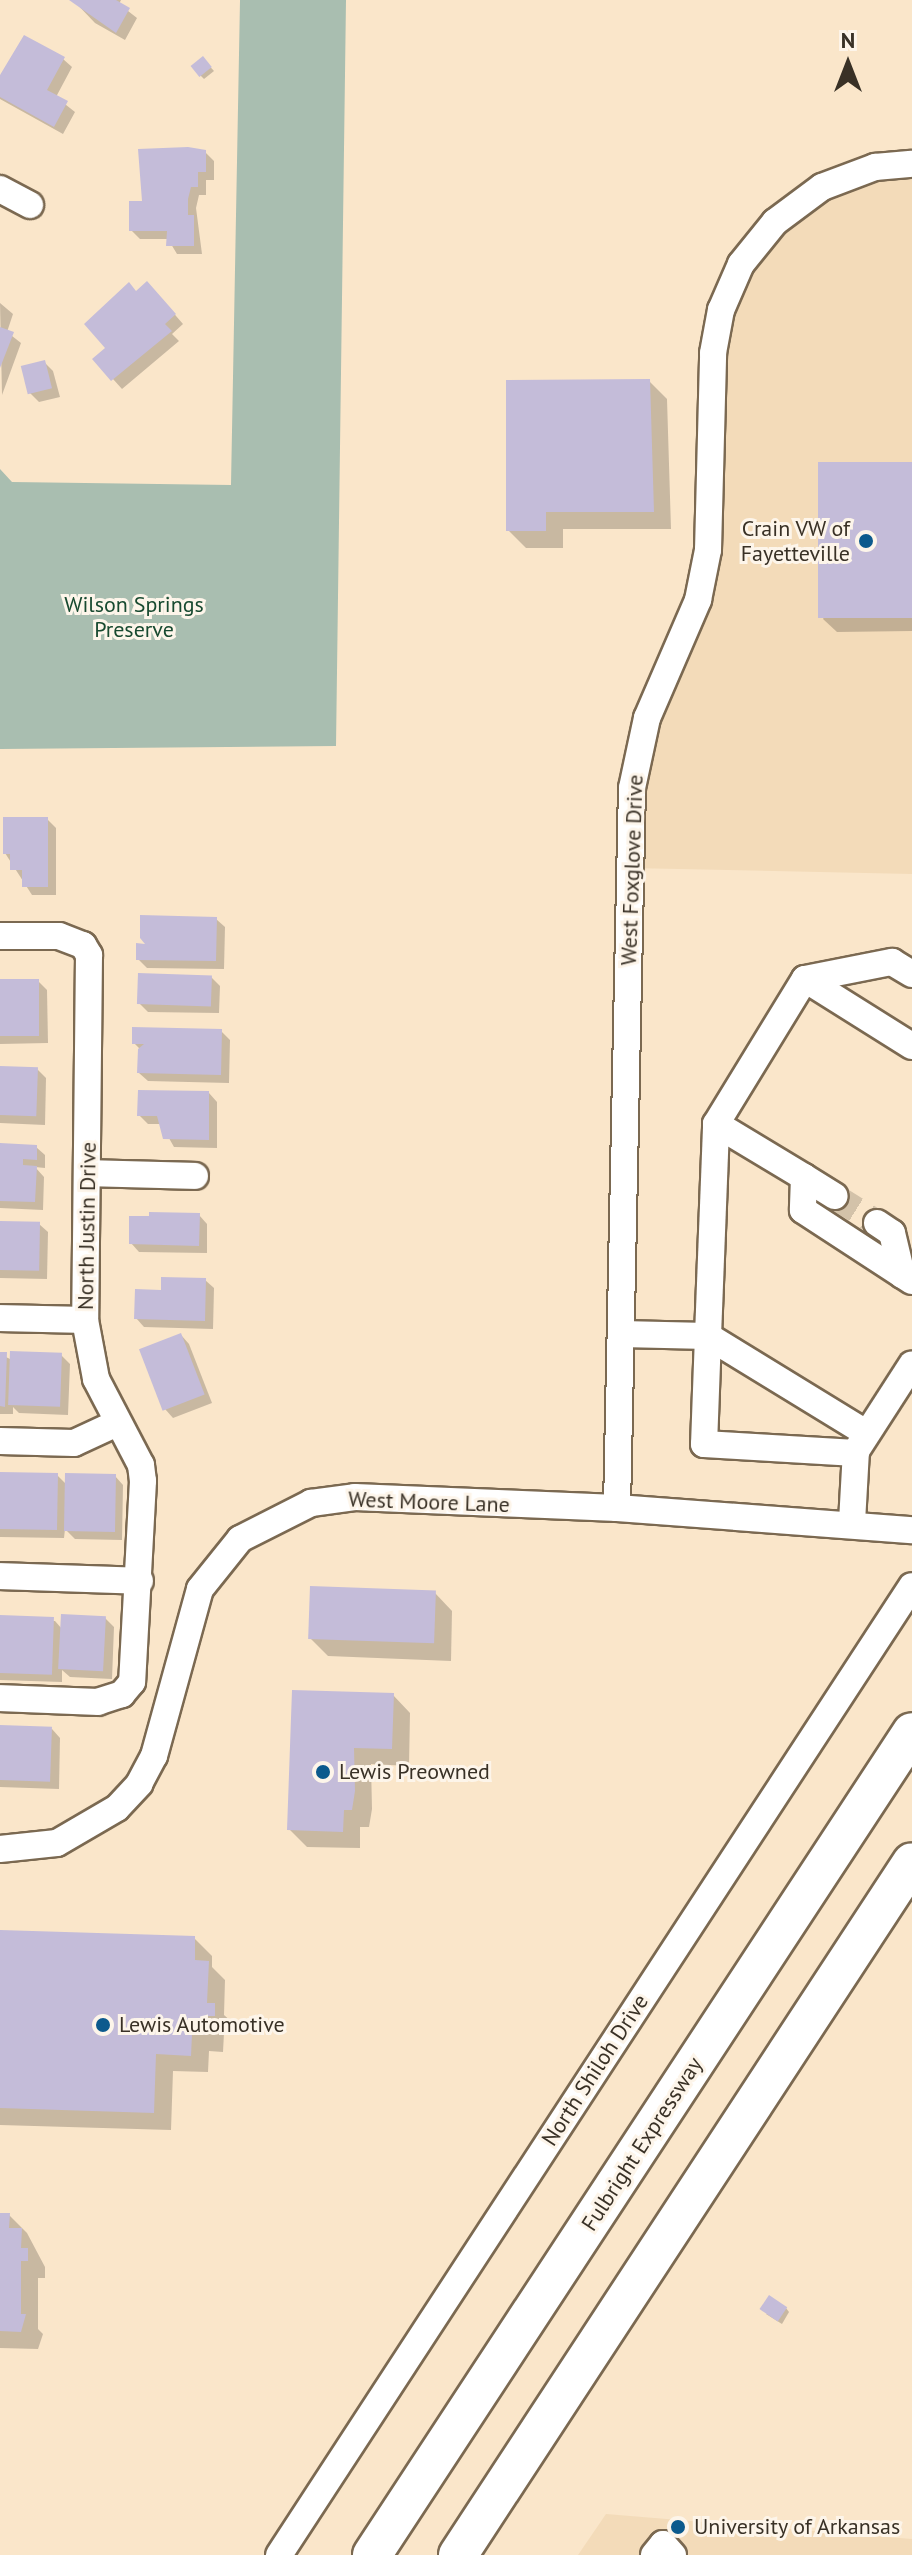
<!DOCTYPE html>
<html>
<head>
<meta charset="utf-8">
<style>
  body { margin:0 }
  #map { position:relative; width:912px; height:2555px; overflow:hidden; background:#fae6ca; font-family:"PT Sans",sans-serif }
  div>[style] { position:absolute }
  [style*='--x'] { left:calc(var(--x)*1px); top:calc(var(--y)*1px); width:calc(var(--w)*1px); rotate:calc(var(--a)*1deg) }
  .built>* { inset:0; background:#f3dbb9 }
  .green>* { inset:0; background:#a9beb0 }
  .shadow>* { inset:0; background:#0003 }
  .building>* { inset:0; background:#c4bcd9; transform-origin:0 0 }
  .minor-tunnel>* { height:26px; margin-top:-13px; transform-origin:0; background:repeating-linear-gradient(90deg,#d3c2a9 0 26px,transparent 0 39px) }
  .roads { filter:drop-shadow(2px 0 #7b6951) drop-shadow(-2px 0 #7b6951) drop-shadow(0 2px #7b6951) drop-shadow(0 -2px #7b6951) }
  .minor>* { height:26px; margin:-13px; padding:0 13px; transform-origin:13px; border-radius:13px; background:#fff }
  .highway>* { height:38px; margin:-19px; padding:0 19px; transform-origin:19px; border-radius:19px; background:#fff }
  .dots>* { width:22px; height:22px; translate:-50% -50%; box-sizing:border-box; border:4px solid #fdf5ea; border-radius:50% }
  span { translate:-50% -50%; white-space:nowrap; text-align:center; line-height:1.15; -webkit-text-stroke:6px #fdf5ea; paint-order:stroke }
  .poi-label { font-size:22px; color:#393126 }
  .right { translate:-100% -50%; text-align:right }
  .left { translate:0 -50%; text-align:left }
  .park-label { font-size:22px; color:#184a30 }
  .street-label { font-size:22px; color:#393126 }
  .north { position:absolute; left:808px; top:24px; width:80px; height:80px; -webkit-text-stroke:6px #fdf5ea; paint-order:stroke; rotate:0deg; font-size:22px; font-weight:700; line-height:32px; text-align:center; color:#393126 }
  .north::after { content:''; display:block; margin:auto; width:28px; height:36px; background:#393126; clip-path:polygon(50% 0,100% 100%,50% 72%,0 100%) }
</style>
</head>
<body>
<div id="map">
  <div class="built">
    <i style="clip-path:polygon(912px 164px,912px 874px,630px 868px,632px 788px,698px 600px,713px 353px,741px 264px,822px 187px)"></i>
    <i style="clip-path:polygon(606px 2514px,912px 2539px,912px 2555px,578px 2555px)"></i>
  </div>
  <div class="green">
    <i style="clip-path:polygon(240px 0,346px 0,336px 746px,0 749px,0 469px,12px 482px,231px 485px)"></i>
  </div>
  <div class="shadow">
    <i style="clip-path:polygon(73px 0,121px 0,119px 4px,137px 18px,125px 40px,95px 23px)"></i>
    <i style="clip-path:polygon(63px 59px,72px 67px,56px 97px,75px 112px,63px 134px,0 99px,0 77px)"></i>
    <i style="clip-path:polygon(203px 59px,214px 71px,204px 79px,200px 75px)"></i>
    <i style="clip-path:polygon(205px 152px,214px 161px,214px 180px,206px 180px,206px 195px,199px 195px,196px 208px,202px 254px,177px 254px,168px 239px,140px 239px,131px 230px,144px 202px)"></i>
    <i style="clip-path:polygon(137px 293px,156px 293px,183px 324px,172px 334px,179px 341px,122px 389px,95px 359px,108px 348px)"></i>
    <i style="clip-path:polygon(0 303px,13px 314px,7px 332px,21px 343px,2px 395px)"></i>
    <i style="clip-path:polygon(44px 362px,53px 371px,60px 397px,39px 402px,30px 393px)"></i>
    <i style="clip-path:polygon(649px 381px,667px 399px,671px 529px,563px 529px,563px 548px,526px 548px,508px 530px)"></i>
    <i style="clip-path:polygon(912px 464px,912px 631px,837px 632px,823px 619px)"></i>
    <i style="clip-path:polygon(47px 819px,56px 828px,56px 895px,32px 895px,5px 853px)"></i>
    <i style="clip-path:polygon(216px 919px,225px 927px,224px 969px,147px 968px,138px 959px,150px 946px)"></i>
    <i style="clip-path:polygon(211px 977px,220px 986px,219px 1013px,148px 1012px,139px 1003px)"></i>
    <i style="clip-path:polygon(0 981px,38px 981px,47px 990px,48px 1043px,0 1044px)"></i>
    <i style="clip-path:polygon(221px 1031px,230px 1040px,229px 1083px,148px 1081px,139px 1073px,140px 1049px,134px 1043px)"></i>
    <i style="clip-path:polygon(0 1068px,37px 1069px,46px 1078px,45px 1125px,0 1123px)"></i>
    <i style="clip-path:polygon(209px 1093px,217px 1102px,217px 1148px,174px 1147px,161px 1124px,148px 1124px,139px 1115px)"></i>
    <i style="clip-path:polygon(0 1145px,36px 1147px,45px 1155px,45px 1168px,35px 1167px,44px 1177px,43px 1210px,0 1208px)"></i>
    <i style="clip-path:polygon(199px 1215px,207px 1224px,207px 1253px,139px 1252px,131px 1243px)"></i>
    <i style="clip-path:polygon(0 1223px,39px 1224px,48px 1232px,47px 1279px,0 1278px)"></i>
    <i style="clip-path:polygon(205px 1280px,214px 1288px,213px 1329px,144px 1327px,136px 1318px,163px 1292px)"></i>
    <i style="clip-path:polygon(181px 1335px,189px 1344px,212px 1403px,173px 1418px,165px 1409px)"></i>
    <i style="clip-path:polygon(0 1354px,12px 1360px,61px 1355px,70px 1364px,68px 1415px,19px 1413px,13px 1407px,13px 1414px,0 1414px)"></i>
    <i style="clip-path:polygon(0 1474px,57px 1475px,67px 1485px,115px 1476px,123px 1485px,122px 1540px,75px 1539px,65px 1529px,64px 1538px,0 1537px)"></i>
    <i style="clip-path:polygon(435px 1593px,452px 1611px,451px 1661px,328px 1656px,310px 1638px)"></i>
    <i style="clip-path:polygon(105px 1618px,114px 1627px,112px 1679px,70px 1677px,62px 1670px,62px 1682px,0 1680px,0 1619px,55px 1621px,62px 1629px)"></i>
    <i style="clip-path:polygon(393px 1695px,410px 1713px,409px 1766px,371px 1764px,372px 1809px,369px 1827px,360px 1827px,360px 1848px,307px 1847px,289px 1829px)"></i>
    <i style="clip-path:polygon(0 1728px,52px 1729px,60px 1738px,59px 1789px,0 1787px)"></i>
    <i style="clip-path:polygon(0 1932px,194px 1938px,212px 1956px,212px 1967px,225px 1980px,224px 2015px,232px 2022px,232px 2033px,224px 2033px,223px 2052px,209px 2051px,208px 2072px,173px 2071px,171px 2130px,0 2125px)"></i>
    <i style="clip-path:polygon(0 2215px,9px 2215px,27px 2233px,45px 2267px,45px 2278px,38px 2278px,38px 2329px,43px 2334px,38px 2349px,0 2348px)"></i>
    <i style="clip-path:polygon(786px 2308px,789px 2312px,782px 2324px,766px 2314px)"></i>
  </div>
  <div class="building">
    <i style="clip-path:polygon(69px 0,116px 0,130px 8px,116px 33px)"></i>
    <i style="clip-path:polygon(24px 35px,65px 57px,47px 90px,68px 101px,54px 127px,0 97px,0 75px)"></i>
    <i style="left:203px;top:56px;width:14px;height:16px;rotate:51deg"></i>
    <i style="clip-path:polygon(188px 147px,206px 150px,206px 172px,198px 172px,198px 187px,191px 187px,188px 199px,188px 215px,194px 215px,194px 246px,166px 246px,167px 231px,129px 231px,129px 201px,142px 201px,138px 149px)"></i>
    <i style="clip-path:polygon(147px 281px,176px 314px,165px 324px,172px 331px,111px 381px,92px 359px,105px 348px,84px 324px,129px 282px,136px 291px)"></i>
    <i style="clip-path:polygon(0 327px,14px 332px,0 368px)"></i>
    <i style="left:45px;top:360px;width:29px;height:25px;rotate:76deg"></i>
    <i style="clip-path:polygon(650px 379px,654px 512px,546px 512px,546px 531px,506px 531px,506px 380px)"></i>
    <i style="left:912px;top:462px;width:156px;height:94px;rotate:90deg"></i>
    <i style="clip-path:polygon(3px 817px,48px 817px,48px 887px,22px 887px,22px 870px,10px 870px,10px 854px,3px 854px)"></i>
    <i style="clip-path:polygon(140px 915px,217px 917px,216px 961px,136px 960px,136px 943px,145px 944px,140px 938px)"></i>
    <i style="left:138px;top:973px;width:74px;height:31px;rotate:2deg"></i>
    <i style="left:0;top:979px;width:39px;height:57px"></i>
    <i style="clip-path:polygon(132px 1027px,222px 1029px,221px 1075px,137px 1073px,138px 1049px,144px 1044px,132px 1044px)"></i>
    <i style="left:0;top:1066px;width:38px;height:49px;rotate:2deg"></i>
    <i style="clip-path:polygon(138px 1090px,209px 1091px,209px 1140px,163px 1139px,157px 1116px,137px 1116px)"></i>
    <i style="clip-path:polygon(0 1143px,37px 1145px,37px 1160px,23px 1159px,23px 1165px,37px 1166px,35px 1202px,0 1201px)"></i>
    <i style="clip-path:polygon(149px 1212px,200px 1213px,199px 1246px,129px 1244px,129px 1216px,149px 1216px)"></i>
    <i style="left:0;top:1221px;width:40px;height:49px;rotate:1deg"></i>
    <i style="clip-path:polygon(161px 1277px,206px 1278px,205px 1321px,134px 1319px,135px 1289px,161px 1290px)"></i>
    <i style="left:181px;top:1333px;width:66px;height:45px;rotate:69deg"></i>
    <i style="left:10px;top:1351px;width:52px;height:54px;rotate:2deg"></i>
    <i style="clip-path:polygon(0 1352px,7px 1352px,5px 1407px,0 1406px)"></i>
    <i style="left:0;top:1472px;width:58px;height:57px;rotate:1deg"></i>
    <i style="left:65px;top:1473px;width:51px;height:58px;rotate:1deg"></i>
    <i style="left:310px;top:1586px;width:126px;height:53px;rotate:2deg"></i>
    <i style="left:61px;top:1614px;width:45px;height:55px;rotate:3deg"></i>
    <i style="left:0;top:1615px;width:54px;height:58px;rotate:2deg"></i>
    <i style="clip-path:polygon(292px 1690px,394px 1693px,392px 1749px,354px 1748px,355px 1791px,352px 1810px,344px 1810px,343px 1832px,287px 1830px)"></i>
    <i style="left:0;top:1725px;width:52px;height:55px;rotate:2deg"></i>
    <i style="clip-path:polygon(0 1930px,195px 1936px,195px 1960px,209px 1961px,207px 2003px,215px 2003px,215px 2016px,207px 2016px,206px 2035px,192px 2034px,191px 2056px,156px 2054px,154px 2113px,0 2108px)"></i>
    <i style="clip-path:polygon(0 2213px,10px 2213px,9px 2228px,22px 2228px,21px 2248px,28px 2248px,28px 2261px,21px 2261px,21px 2314px,26px 2314px,21px 2332px,0 2331px)"></i>
    <i style="left:769px;top:2295px;width:22px;height:17px;rotate:34deg"></i>
  </div>
  <div class="minor-tunnel">
    <i style="--x:834;--y:1196;--w:51;--a:32.1"></i>
  </div>
  <div class="roads">
    <div class="minor">
      <i style="--x:0;--y:189;--w:34;--a:28"></i>
      <i style="--x:0;--y:936;--w:59;--a:0"></i>
      <i style="--x:59;--y:936;--w:26;--a:21"></i>
      <i style="--x:83;--y:945;--w:12;--a:59"></i>
      <i style="--x:89;--y:955;--w:365;--a:90.6"></i>
      <i style="--x:85;--y:1320;--w:60;--a:79.4"></i>
      <i style="--x:96;--y:1379;--w:97;--a:62.4"></i>
      <i style="--x:141;--y:1465;--w:16;--a:83"></i>
      <i style="--x:143;--y:1481;--w:201;--a:93.1"></i>
      <i style="--x:132;--y:1682;--w:16;--a:130"></i>
      <i style="--x:122;--y:1694;--w:25;--a:162"></i>
      <i style="--x:98;--y:1702;--w:98;--a:-177.7"></i>
      <i style="--x:805;--y:979;--w:89;--a:-11.1"></i>
      <i style="--x:892;--y:962;--w:23;--a:31"></i>
      <i style="--x:716;--y:1124;--w:103;--a:31.1"></i>
      <i style="--x:804;--y:1177;--w:33;--a:92"></i>
      <i style="--x:803;--y:1210;--w:130;--a:33.1"></i>
      <i style="--x:88;--y:1173;--w:107;--a:1.6"></i>
      <i style="--x:804;--y:1177;--w:36;--a:32"></i>
      <i style="--x:877;--y:1223;--w:18;--a:34"></i>
      <i style="--x:892;--y:1233;--w:43;--a:76.6"></i>
      <i style="--x:0;--y:1318;--w:85;--a:1.3"></i>
      <i style="--x:621;--y:1334;--w:87;--a:1.3"></i>
      <i style="--x:708;--y:1336;--w:108;--a:92.1"></i>
      <i style="--x:704;--y:1444;--w:152;--a:3.4"></i>
      <i style="--x:866;--y:1433;--w:185;--a:-148.5"></i>
      <i style="--x:708;--y:1336;--w:212;--a:-87.8"></i>
      <i style="--x:716;--y:1124;--w:170;--a:-58.5"></i>
      <i style="--x:805;--y:979;--w:126;--a:32.1"></i>
      <i style="--x:0;--y:1441;--w:74;--a:1.5"></i>
      <i style="--x:74;--y:1443;--w:47;--a:-24.9"></i>
      <i style="--x:617;--y:1508;--w:720;--a:-88.81"></i>
      <i style="--x:632;--y:788;--w:72;--a:-77.9"></i>
      <i style="--x:647;--y:718;--w:129;--a:-66.6"></i>
      <i style="--x:698;--y:600;--w:51;--a:-78.7"></i>
      <i style="--x:708;--y:550;--w:197;--a:-88.5"></i>
      <i style="--x:713;--y:353;--w:44;--a:-79.5"></i>
      <i style="--x:721;--y:310;--w:50;--a:-66.5"></i>
      <i style="--x:741;--y:264;--w:54;--a:-51"></i>
      <i style="--x:775;--y:222;--w:59;--a:-36.7"></i>
      <i style="--x:822;--y:187;--w:57;--a:-20.7"></i>
      <i style="--x:875;--y:167;--w:37;--a:-5"></i>
      <i style="--x:852;--y:1522;--w:71;--a:-86.8"></i>
      <i style="--x:856;--y:1451;--w:103;--a:-57.2"></i>
      <i style="--x:0;--y:1576;--w:140;--a:2"></i>
      <i style="--x:0;--y:1849;--w:57;--a:-6"></i>
      <i style="--x:57;--y:1843;--w:69;--a:-30.3"></i>
      <i style="--x:117;--y:1808;--w:33;--a:-47"></i>
      <i style="--x:139;--y:1784;--w:32;--a:-62"></i>
      <i style="--x:154;--y:1756;--w:173;--a:-74.6"></i>
      <i style="--x:200;--y:1589;--w:64;--a:-51.3"></i>
      <i style="--x:240;--y:1539;--w:80;--a:-26.9"></i>
      <i style="--x:311;--y:1503;--w:44;--a:-7.8"></i>
      <i style="--x:355;--y:1497;--w:262;--a:2.4"></i>
      <i style="--x:617;--y:1508;--w:296;--a:4.3"></i>
      <i style="--x:279;--y:2555;--w:1157;--a:-56.85"></i>
      <i style="--x:654;--y:2555;--w:14;--a:-51"></i>
      <i style="--x:663;--y:2544;--w:15;--a:48"></i>
    </div>
    <div class="highway">
      <i style="--x:372;--y:2555;--w:984;--a:-56.73"></i>
      <i style="--x:458;--y:2555;--w:828;--a:-56.77"></i>
    </div>
  </div>
  <div class="dots">
    <i style="left:866px;top:541px;background:#0c5a8d"></i>
    <i style="left:323px;top:1772px;background:#0c5a8d"></i>
    <i style="left:103px;top:2025px;background:#0c5a8d"></i>
    <i style="left:678px;top:2527px;background:#0c5a8d"></i>
  </div>
  <div class="poi-label">
    <span class="right" style="left:850px;top:541px">Crain VW of<br>Fayetteville</span>
    <span class="left" style="left:339px;top:1772px">Lewis Preowned</span>
    <span class="left" style="left:119px;top:2025px">Lewis Automotive</span>
    <span class="left" style="left:694px;top:2527px">University of Arkansas</span>
  </div>
  <div class="park-label">
    <span style="left:134px;top:617px">Wilson Springs<br>Preserve</span>
  </div>
  <div class="street-label">
    <span style="left:632px;top:870px;rotate:-88deg">West Foxglove Drive</span>
    <span style="left:87px;top:1226px;rotate:-89deg">North Justin Drive</span>
    <span style="left:429px;top:1502px;rotate:2deg">West Moore Lane</span>
    <span style="left:595px;top:2070px;rotate:-57deg">North Shiloh Drive</span>
    <span style="left:642px;top:2144px;rotate:-57deg">Fulbright Expressway</span>
  </div>
  <div class="north">N</div>
</div>
</body>
</html>
